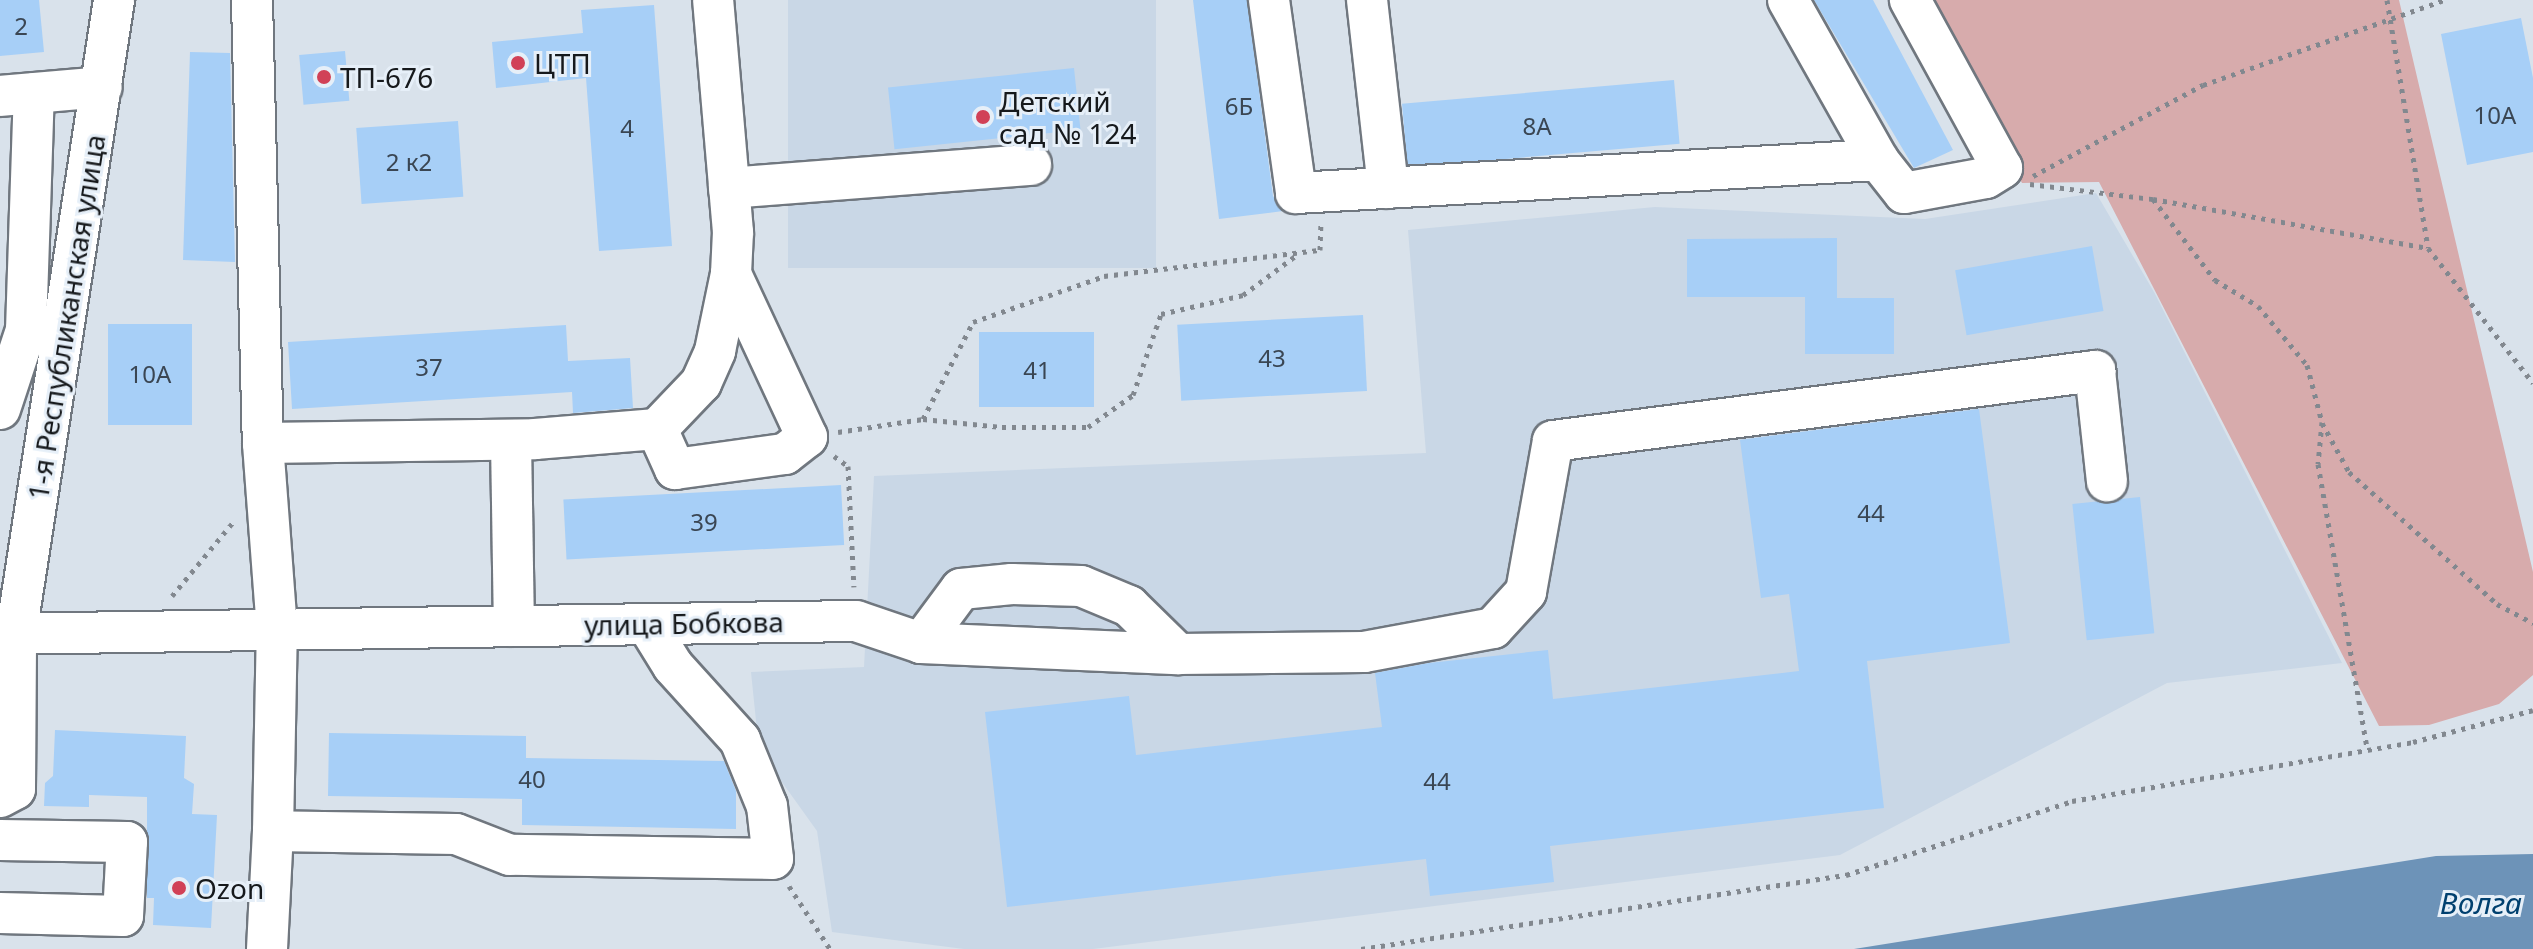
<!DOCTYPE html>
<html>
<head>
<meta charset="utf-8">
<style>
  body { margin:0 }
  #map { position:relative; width:2533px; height:949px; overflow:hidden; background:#d9e2eb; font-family:"Noto Sans",sans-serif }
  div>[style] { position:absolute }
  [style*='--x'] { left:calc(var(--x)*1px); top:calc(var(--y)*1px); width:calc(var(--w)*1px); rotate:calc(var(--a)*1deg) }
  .built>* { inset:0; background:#c9d7e6; transform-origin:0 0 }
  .green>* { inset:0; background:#d7abac }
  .water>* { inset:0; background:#6d93b8 }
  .building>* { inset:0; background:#a7cff7; transform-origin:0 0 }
  .path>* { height:5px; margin-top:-2.5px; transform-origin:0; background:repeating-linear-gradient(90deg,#82888f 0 4px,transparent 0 10px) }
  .roads { filter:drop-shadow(2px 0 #70777f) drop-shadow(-2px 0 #70777f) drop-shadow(0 2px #70777f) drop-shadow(0 -2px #70777f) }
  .minor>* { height:40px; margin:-20px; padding:0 20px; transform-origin:20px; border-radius:20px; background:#fff }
  .dots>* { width:22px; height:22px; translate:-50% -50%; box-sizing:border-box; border:4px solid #e6eff8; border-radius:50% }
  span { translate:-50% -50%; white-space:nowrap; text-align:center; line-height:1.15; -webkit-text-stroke:6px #e6eff8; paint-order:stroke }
  .number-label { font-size:24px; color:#3a4653 }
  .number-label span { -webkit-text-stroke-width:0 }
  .poi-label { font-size:28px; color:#16191c }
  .left { translate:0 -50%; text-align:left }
  .street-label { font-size:28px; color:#16191c }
  .water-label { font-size:30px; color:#00406f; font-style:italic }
</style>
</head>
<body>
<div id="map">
  <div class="built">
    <i style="left:788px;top:0;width:368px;height:268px"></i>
    <i style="clip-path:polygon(2096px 193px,2154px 292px,2342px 663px,2167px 683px,1840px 855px,1093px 949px,964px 949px,832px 932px,817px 831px,759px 750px,751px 672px,864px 667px,874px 476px,1426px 453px,1408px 230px,1655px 207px,1925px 219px)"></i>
  </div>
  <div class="green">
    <i style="clip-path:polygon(1929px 0,2399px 0,2533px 572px,2533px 675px,2499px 704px,2429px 725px,2379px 726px,2099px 182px,2022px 183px)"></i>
  </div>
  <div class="water">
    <i style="clip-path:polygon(2533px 854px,2533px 949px,1854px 949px,2436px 856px)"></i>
  </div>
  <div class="building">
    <i style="clip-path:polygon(0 0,39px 0,44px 52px,0 56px)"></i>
    <i style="clip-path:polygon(1193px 0,1247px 0,1273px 196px,1283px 211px,1219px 219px)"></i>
    <i style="clip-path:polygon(1814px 0,1873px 0,1953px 150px,1914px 168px)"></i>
    <i style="clip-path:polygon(654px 5px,672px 246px,599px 251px,586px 78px,496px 88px,492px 42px,583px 33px,581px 10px)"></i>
    <i style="clip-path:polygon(2521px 18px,2533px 78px,2533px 152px,2467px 165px,2441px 34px)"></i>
    <i style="left:345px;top:51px;width:50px;height:46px;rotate:85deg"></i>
    <i style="clip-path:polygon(190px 52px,230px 53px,235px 262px,183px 260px)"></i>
    <i style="left:1074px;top:68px;width:62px;height:187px;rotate:84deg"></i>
    <i style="left:1674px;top:80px;width:64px;height:273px;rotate:85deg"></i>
    <i style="left:458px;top:121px;width:76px;height:102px;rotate:86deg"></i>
    <i style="clip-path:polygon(1837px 238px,1837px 298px,1894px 298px,1894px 354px,1805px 354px,1805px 297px,1687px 297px,1687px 239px)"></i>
    <i style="left:2092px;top:246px;width:66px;height:139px;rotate:80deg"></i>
    <i style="left:1363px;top:315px;width:76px;height:186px;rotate:87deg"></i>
    <i style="left:108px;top:324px;width:84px;height:101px"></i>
    <i style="clip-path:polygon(566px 325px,568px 361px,630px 358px,633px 408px,573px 413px,572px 392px,292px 409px,288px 342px)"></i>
    <i style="left:979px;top:332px;width:115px;height:75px"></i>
    <i style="clip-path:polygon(1979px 409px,2010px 643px,1867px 661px,1884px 808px,1550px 846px,1554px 882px,1430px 896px,1426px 859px,1007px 907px,985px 712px,1129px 696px,1136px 755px,1382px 727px,1375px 673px,1429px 663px,1548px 650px,1553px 699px,1799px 671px,1789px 594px,1761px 598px,1740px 440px)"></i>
    <i style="left:841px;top:485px;width:60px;height:278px;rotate:87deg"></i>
    <i style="left:2140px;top:497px;width:137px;height:68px;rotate:84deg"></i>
    <i style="clip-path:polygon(55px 730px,186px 736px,184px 778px,194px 784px,192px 814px,217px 815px,211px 928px,153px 925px,154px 898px,147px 898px,147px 797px,89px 795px,89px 807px,44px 806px,45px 783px,53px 776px)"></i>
    <i style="clip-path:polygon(329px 733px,526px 736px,526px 758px,724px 761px,736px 791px,736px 829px,522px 825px,522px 799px,328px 796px)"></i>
  </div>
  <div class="path">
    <i style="--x:2387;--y:0;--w:251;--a:80.6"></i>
    <i style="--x:2033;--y:176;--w:193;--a:-28.2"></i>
    <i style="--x:2203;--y:85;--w:256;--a:-19.4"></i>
    <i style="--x:2030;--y:184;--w:124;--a:7"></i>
    <i style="--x:2153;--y:199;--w:102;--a:52.6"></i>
    <i style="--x:2215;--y:280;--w:50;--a:31.2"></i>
    <i style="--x:2258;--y:306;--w:77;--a:50.3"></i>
    <i style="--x:2307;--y:365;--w:59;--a:75.3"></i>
    <i style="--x:2322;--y:422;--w:42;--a:95.4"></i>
    <i style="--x:2318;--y:464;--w:289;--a:80.2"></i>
    <i style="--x:2153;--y:199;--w:279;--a:10.1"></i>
    <i style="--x:2428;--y:248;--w:171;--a:52.1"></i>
    <i style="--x:923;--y:419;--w:79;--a:5.8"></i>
    <i style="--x:1002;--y:427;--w:86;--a:0"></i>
    <i style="--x:1088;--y:427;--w:55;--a:-35.4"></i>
    <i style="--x:1133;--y:395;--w:86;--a:-70.9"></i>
    <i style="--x:1161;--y:314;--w:84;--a:-13"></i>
    <i style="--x:1243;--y:295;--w:69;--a:-36.7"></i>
    <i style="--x:2322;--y:423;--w:56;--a:61.1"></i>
    <i style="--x:2349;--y:472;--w:198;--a:41.7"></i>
    <i style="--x:2497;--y:604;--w:41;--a:27.8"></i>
    <i style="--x:838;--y:432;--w:86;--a:-8.7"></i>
    <i style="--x:923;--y:419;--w:109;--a:-62.7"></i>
    <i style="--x:973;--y:322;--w:139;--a:-19.3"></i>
    <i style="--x:1104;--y:276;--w:218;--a:-6.9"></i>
    <i style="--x:1320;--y:250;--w:26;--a:-88"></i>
    <i style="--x:834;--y:456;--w:17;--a:36"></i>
    <i style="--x:848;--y:466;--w:121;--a:87.2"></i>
    <i style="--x:172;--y:596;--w:97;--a:-50.4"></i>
    <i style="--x:789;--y:886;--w:75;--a:56.9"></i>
    <i style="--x:1361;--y:949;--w:491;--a:-8.7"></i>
    <i style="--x:1846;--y:875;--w:238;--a:-18.1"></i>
    <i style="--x:2072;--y:801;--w:346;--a:-9.8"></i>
    <i style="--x:2413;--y:742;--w:124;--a:-14.9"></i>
  </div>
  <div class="roads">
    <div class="minor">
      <i style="--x:252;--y:0;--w:443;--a:88.6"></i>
      <i style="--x:1269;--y:0;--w:195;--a:82"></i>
      <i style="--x:1296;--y:193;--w:583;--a:-3.25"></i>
      <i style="--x:1367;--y:0;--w:189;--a:83.6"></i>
      <i style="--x:1788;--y:0;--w:184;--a:60.6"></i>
      <i style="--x:1878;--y:160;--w:42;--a:51.8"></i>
      <i style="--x:1904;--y:193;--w:83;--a:-10.4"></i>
      <i style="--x:1986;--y:178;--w:19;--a:-32"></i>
      <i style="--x:2002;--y:168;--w:192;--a:-118.7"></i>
      <i style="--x:0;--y:96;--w:102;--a:-5"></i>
      <i style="--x:729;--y:188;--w:303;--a:-4.4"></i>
      <i style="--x:0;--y:409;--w:83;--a:-71.8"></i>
      <i style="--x:26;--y:330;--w:237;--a:-88.1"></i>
      <i style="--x:657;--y:429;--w:44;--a:65.8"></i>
      <i style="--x:675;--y:469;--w:111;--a:-7.8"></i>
      <i style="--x:785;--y:454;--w:28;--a:-38"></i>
      <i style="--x:807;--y:437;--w:180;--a:-115"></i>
      <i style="--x:511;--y:440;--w:186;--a:89.1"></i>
      <i style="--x:647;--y:624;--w:49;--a:58.2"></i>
      <i style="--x:673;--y:666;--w:100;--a:47.8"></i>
      <i style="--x:740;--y:740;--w:71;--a:67.8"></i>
      <i style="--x:767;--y:806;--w:53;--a:83.5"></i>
      <i style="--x:773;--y:859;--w:263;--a:-179.1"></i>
      <i style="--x:510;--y:855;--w:58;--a:-158.7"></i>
      <i style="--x:456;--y:834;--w:183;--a:-179.1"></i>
      <i style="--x:273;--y:831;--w:201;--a:-88.9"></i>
      <i style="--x:277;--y:630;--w:188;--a:-94.3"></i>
      <i style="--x:263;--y:443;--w:272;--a:-0.8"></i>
      <i style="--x:535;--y:439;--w:122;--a:-4.7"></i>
      <i style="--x:657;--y:429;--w:64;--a:-46.3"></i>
      <i style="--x:701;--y:383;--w:35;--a:-66"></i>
      <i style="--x:715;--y:351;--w:79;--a:-78.3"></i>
      <i style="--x:731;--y:274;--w:42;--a:-87.3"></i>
      <i style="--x:733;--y:232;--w:233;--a:-94.9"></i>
      <i style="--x:0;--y:634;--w:856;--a:-0.87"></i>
      <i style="--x:856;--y:621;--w:69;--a:18.7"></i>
      <i style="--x:921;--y:643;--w:257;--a:2.5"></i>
      <i style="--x:1178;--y:654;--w:186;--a:-0.6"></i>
      <i style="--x:1364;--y:652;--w:131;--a:-10.5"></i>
      <i style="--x:1493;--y:628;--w:49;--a:-47.5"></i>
      <i style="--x:1526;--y:592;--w:153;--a:-79.9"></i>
      <i style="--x:1553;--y:441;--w:547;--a:-7.36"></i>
      <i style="--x:2095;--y:371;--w:111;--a:83.8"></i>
      <i style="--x:921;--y:643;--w:67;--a:-53.5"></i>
      <i style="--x:961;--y:589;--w:51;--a:-5.6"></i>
      <i style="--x:1012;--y:584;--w:69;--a:1.7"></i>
      <i style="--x:1081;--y:586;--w:52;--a:22.6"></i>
      <i style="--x:1129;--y:606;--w:69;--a:44.4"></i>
      <i style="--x:0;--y:797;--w:17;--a:-28"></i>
      <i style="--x:15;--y:789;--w:155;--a:-89.6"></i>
      <i style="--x:16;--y:634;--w:642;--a:-81.21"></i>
      <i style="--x:0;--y:840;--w:127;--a:0.9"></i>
      <i style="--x:127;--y:842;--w:74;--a:93.1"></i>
      <i style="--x:123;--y:916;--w:123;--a:-178.6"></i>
      <i style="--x:267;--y:949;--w:118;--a:-87.1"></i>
    </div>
  </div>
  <div class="dots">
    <i style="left:518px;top:63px;background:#d14157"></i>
    <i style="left:324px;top:77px;background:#d14157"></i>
    <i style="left:983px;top:117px;background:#d14157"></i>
    <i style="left:179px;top:888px;background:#d14157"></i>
  </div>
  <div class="number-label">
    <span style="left:21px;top:26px">2</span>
    <span style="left:1239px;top:106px">6Б</span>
    <span style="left:2495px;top:115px">10А</span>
    <span style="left:1537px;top:126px">8А</span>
    <span style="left:627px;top:128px">4</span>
    <span style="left:409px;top:162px">2 к2</span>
    <span style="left:1272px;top:358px">43</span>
    <span style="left:429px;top:367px">37</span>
    <span style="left:1037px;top:370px">41</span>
    <span style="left:150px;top:374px">10А</span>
    <span style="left:1871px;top:513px">44</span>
    <span style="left:704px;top:522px">39</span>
    <span style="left:532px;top:779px">40</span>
    <span style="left:1437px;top:781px">44</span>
  </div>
  <div class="poi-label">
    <span class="left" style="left:534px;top:63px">ЦТП</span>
    <span class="left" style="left:340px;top:77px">ТП-676</span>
    <span class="left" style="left:999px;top:117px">Детский<br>сад № 124</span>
    <span class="left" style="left:195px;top:888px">Ozon</span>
  </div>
  <div class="street-label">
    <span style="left:66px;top:317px;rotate:-81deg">1-я Республиканская улица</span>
    <span style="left:684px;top:623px;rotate:-1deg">улица Бобкова</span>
  </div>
  <div class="water-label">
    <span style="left:2481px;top:903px">Волга</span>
  </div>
</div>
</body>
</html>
